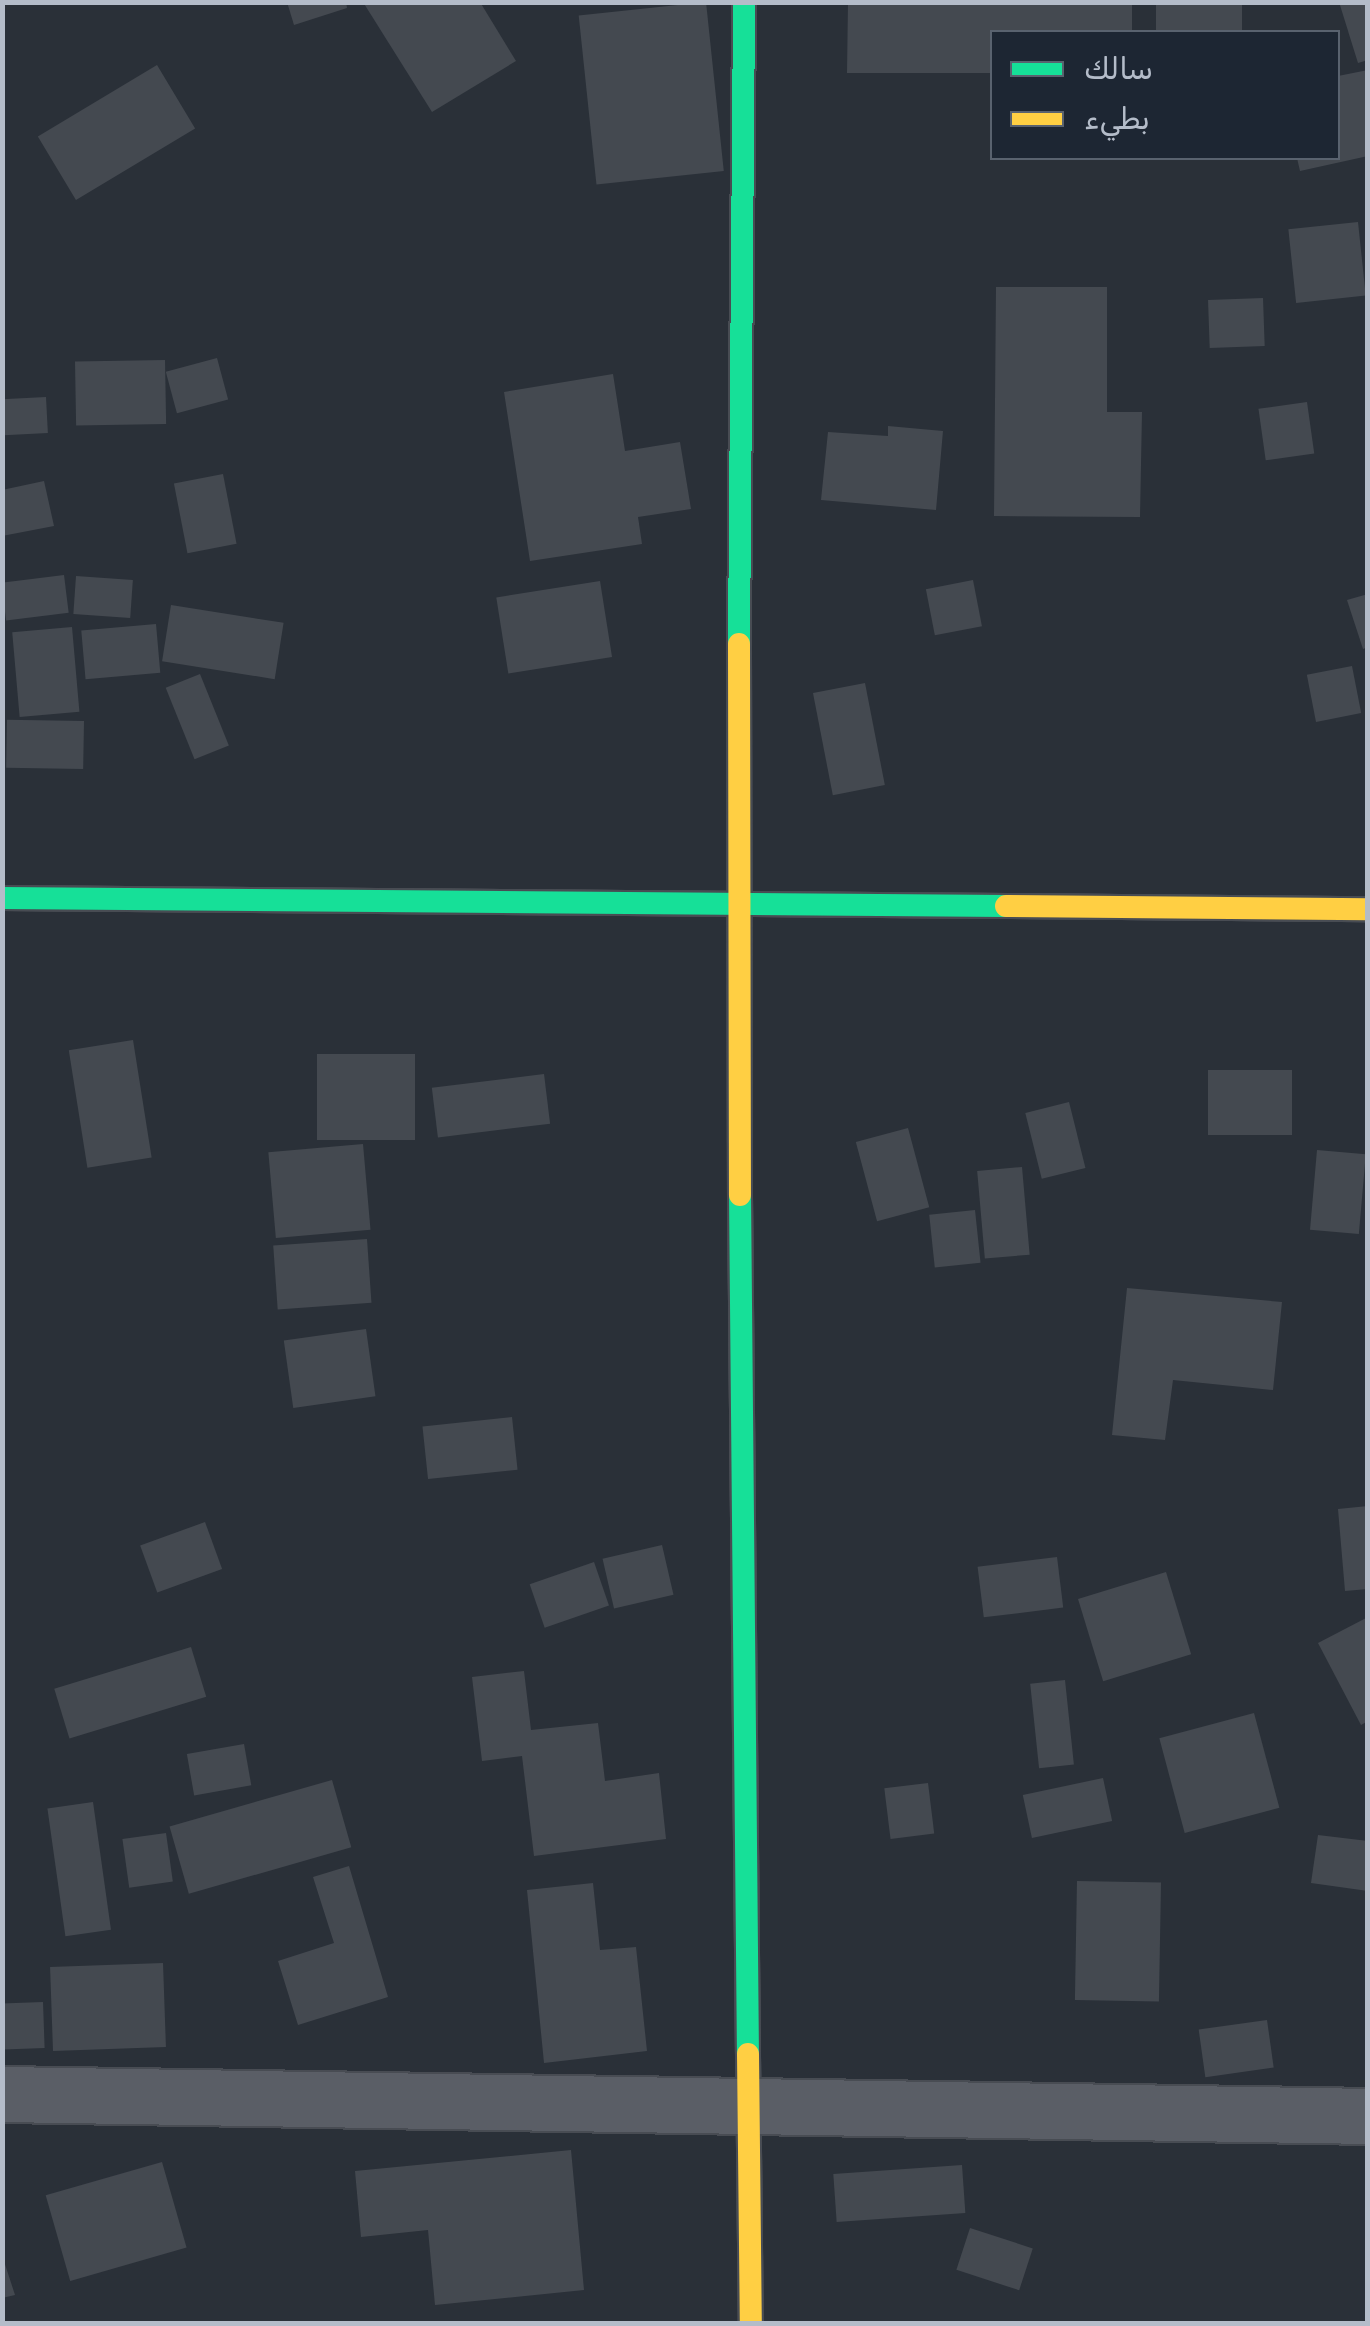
<!DOCTYPE html>
<html>
<head>
<meta charset="utf-8">
<style>
  body { margin:0 }
  #map { position:relative; width:1370px; height:2326px; overflow:hidden; background:#2a3038; font-family:Rubik,"Noto Naskh Arabic",sans-serif }
  div>[style] { position:absolute }
  [style*='--x'] { left:calc(var(--x)*1px); top:calc(var(--y)*1px); width:calc(var(--w)*1px); rotate:calc(var(--a)*1deg) }
  .building>* { inset:0; background:#444950; transform-origin:0 0 }
  .roads { filter:drop-shadow(2px 0 #484c53) drop-shadow(-2px 0 #484c53) drop-shadow(0 2px #484c53) drop-shadow(0 -2px #484c53) }
  .street>* { height:55px; margin:-27.5px; padding:0 27.5px; transform-origin:27.5px; border-radius:27.5px; background:#5a5e66 }
  .fast>* { height:22px; margin:-11px; padding:0 11px; transform-origin:11px; border-radius:11px; background:#16e098 }
  .slow>* { height:22px; margin:-11px; padding:0 11px; transform-origin:11px; border-radius:11px; background:#ffcf43 }
  span { translate:-50% -50%; white-space:nowrap; text-align:center; line-height:1.15; -webkit-text-stroke:10px #1d2633; paint-order:stroke }
  .frame { position:absolute; inset:0; border:5px solid #b4bcc9; pointer-events:none }
  .legend { position:absolute; left:990px; top:30px; width:350px; height:130px; box-sizing:border-box; background:#1d2633; border:2px solid #59626f; margin:0; padding:12px 18px; list-style:none; font-size:30px; color:#b4bcc9 }
  .legend li { display:flex; align-items:center; gap:20px; height:50px }
  .legend b { width:50px; border:2px solid #59626f }
</style>
</head>
<body>
<div id="map">
  <div class="building">
    <i style="clip-path:polygon(287px 2px,346px 2px,347px 8px,294px 25px)"></i>
    <i style="clip-path:polygon(363px 2px,480px 2px,516px 61px,432px 112px)"></i>
    <i style="left:706px;top:2px;width:170px;height:128px;rotate:84deg"></i>
    <i style="clip-path:polygon(848px 2px,1132px 2px,1132px 32px,992px 32px,992px 73px,847px 73px)"></i>
    <i style="left:1156px;top:2px;width:86px;height:30px"></i>
    <i style="clip-path:polygon(1339px 2px,1368px 2px,1368px 60px,1358px 63px)"></i>
    <i style="left:157px;top:65px;width:74px;height:139px;rotate:59deg"></i>
    <i style="clip-path:polygon(1368px 70px,1368px 156px,1300px 171px,1297px 158px,1338px 158px,1338px 76px)"></i>
    <i style="left:1358px;top:222px;width:74px;height:70px;rotate:84deg"></i>
    <i style="clip-path:polygon(996px 287px,1107px 287px,1107px 412px,1142px 412px,1140px 517px,994px 516px)"></i>
    <i style="left:1263px;top:298px;width:48px;height:55px;rotate:88deg"></i>
    <i style="left:217px;top:358px;width:43px;height:53px;rotate:75deg"></i>
    <i style="left:165px;top:360px;width:64px;height:90px;rotate:89deg"></i>
    <i style="clip-path:polygon(613px 374px,625px 451px,680px 442px,691px 509px,638px 517px,642px 544px,530px 561px,504px 392px)"></i>
    <i style="left:46px;top:397px;width:36px;height:44px;rotate:87deg"></i>
    <i style="left:1307px;top:402px;width:52px;height:49px;rotate:82deg"></i>
    <i style="clip-path:polygon(888px 426px,943px 431px,936px 510px,821px 500px,828px 432px,888px 436px)"></i>
    <i style="left:223px;top:474px;width:71px;height:50px;rotate:79deg"></i>
    <i style="clip-path:polygon(44px 481px,54px 526px,2px 536px,2px 490px)"></i>
    <i style="left:64px;top:575px;width:38px;height:63px;rotate:83deg"></i>
    <i style="left:76px;top:576px;width:57px;height:38px;rotate:4deg"></i>
    <i style="left:973px;top:580px;width:47px;height:48px;rotate:79deg"></i>
    <i style="left:600px;top:581px;width:77px;height:105px;rotate:81deg"></i>
    <i style="clip-path:polygon(1368px 594px,1368px 647px,1363px 649px,1347px 600px)"></i>
    <i style="left:171px;top:605px;width:114px;height:57px;rotate:9deg"></i>
    <i style="left:156px;top:624px;width:49px;height:75px;rotate:85deg"></i>
    <i style="left:72px;top:627px;width:85px;height:60px;rotate:85deg"></i>
    <i style="left:1352px;top:666px;width:48px;height:46px;rotate:79deg"></i>
    <i style="left:200px;top:674px;width:77px;height:37px;rotate:68deg"></i>
    <i style="left:865px;top:683px;width:104px;height:53px;rotate:79deg"></i>
    <i style="left:84px;top:721px;width:48px;height:77px;rotate:91deg"></i>
    <i style="left:133px;top:1040px;width:119px;height:65px;rotate:81deg"></i>
    <i style="left:415px;top:1054px;width:86px;height:98px;rotate:90deg"></i>
    <i style="left:1292px;top:1070px;width:65px;height:84px;rotate:90deg"></i>
    <i style="left:544px;top:1074px;width:50px;height:113px;rotate:83deg"></i>
    <i style="left:1069px;top:1102px;width:68px;height:45px;rotate:76deg"></i>
    <i style="left:908px;top:1128px;width:82px;height:54px;rotate:75deg"></i>
    <i style="left:363px;top:1144px;width:86px;height:95px;rotate:85deg"></i>
    <i style="left:1317px;top:1150px;width:49px;height:80px;rotate:5deg"></i>
    <i style="left:1022px;top:1167px;width:88px;height:45px;rotate:85deg"></i>
    <i style="left:975px;top:1210px;width:53px;height:46px;rotate:84deg"></i>
    <i style="left:367px;top:1239px;width:64px;height:94px;rotate:86deg"></i>
    <i style="clip-path:polygon(1127px 1288px,1282px 1302px,1273px 1390px,1173px 1380px,1165px 1440px,1112px 1435px)"></i>
    <i style="left:366px;top:1329px;width:68px;height:83px;rotate:82deg"></i>
    <i style="left:512px;top:1417px;width:53px;height:90px;rotate:84deg"></i>
    <i style="clip-path:polygon(1368px 1506px,1368px 1589px,1345px 1591px,1338px 1509px)"></i>
    <i style="left:205px;top:1522px;width:50px;height:69px;rotate:70deg"></i>
    <i style="left:662px;top:1545px;width:51px;height:61px;rotate:77deg"></i>
    <i style="left:1057px;top:1557px;width:51px;height:80px;rotate:83deg"></i>
    <i style="left:594px;top:1562px;width:46px;height:68px;rotate:71deg"></i>
    <i style="left:1166px;top:1572px;width:86px;height:92px;rotate:73deg"></i>
    <i style="clip-path:polygon(1368px 1617px,1368px 1721px,1361px 1725px,1318px 1643px)"></i>
    <i style="left:191px;top:1647px;width:52px;height:143px;rotate:73deg"></i>
    <i style="clip-path:polygon(524px 1671px,531px 1730px,598px 1723px,605px 1781px,659px 1773px,666px 1839px,534px 1856px,522px 1756px,482px 1761px,472px 1677px)"></i>
    <i style="left:1065px;top:1680px;width:85px;height:35px;rotate:84deg"></i>
    <i style="left:1254px;top:1713px;width:98px;height:98px;rotate:75deg"></i>
    <i style="left:244px;top:1744px;width:42px;height:58px;rotate:80deg"></i>
    <i style="left:1103px;top:1778px;width:44px;height:82px;rotate:78deg"></i>
    <i style="left:332px;top:1780px;width:70px;height:169px;rotate:74deg"></i>
    <i style="left:928px;top:1783px;width:51px;height:44px;rotate:83deg"></i>
    <i style="left:93px;top:1802px;width:129px;height:46px;rotate:82deg"></i>
    <i style="left:166px;top:1833px;width:49px;height:44px;rotate:82deg"></i>
    <i style="clip-path:polygon(1318px 1835px,1368px 1841px,1368px 1891px,1311px 1883px)"></i>
    <i style="clip-path:polygon(349px 1866px,388px 1997px,298px 2025px,278px 1961px,334px 1943px,313px 1877px)"></i>
    <i style="left:1077px;top:1881px;width:84px;height:119px;rotate:1deg"></i>
    <i style="clip-path:polygon(593px 1883px,600px 1950px,636px 1947px,647px 2051px,544px 2063px,527px 1890px)"></i>
    <i style="left:163px;top:1963px;width:84px;height:113px;rotate:88deg"></i>
    <i style="left:43px;top:2002px;width:46px;height:41px;rotate:88deg"></i>
    <i style="left:1267px;top:2020px;width:48px;height:69px;rotate:82deg"></i>
    <i style="clip-path:polygon(571px 2150px,584px 2290px,435px 2305px,428px 2230px,361px 2237px,355px 2171px)"></i>
    <i style="left:162px;top:2162px;width:89px;height:121px;rotate:74deg"></i>
    <i style="left:962px;top:2165px;width:48px;height:129px;rotate:86deg"></i>
    <i style="left:970px;top:2228px;width:66px;height:44px;rotate:18deg"></i>
    <i style="clip-path:polygon(2px 2255px,15px 2295px,2px 2298px)"></i>
  </div>
  <div class="roads">
    <div class="street">
      <i style="--x:2;--y:2094;--w:1366;--a:0.92"></i>
    </div>
    <div class="fast">
      <i style="--x:739;--y:644;--w:642;--a:-89.55"></i>
      <i style="--x:2;--y:898;--w:1004;--a:0.46"></i>
      <i style="--x:740;--y:1195;--w:859;--a:89.47"></i>
    </div>
    <div class="slow">
      <i style="--x:739;--y:644;--w:551;--a:89.9"></i>
      <i style="--x:1006;--y:906;--w:362;--a:0.5"></i>
      <i style="--x:748;--y:2054;--w:270;--a:89.4"></i>
    </div>
  </div>
  <div class="frame"></div>
  <ul class="legend">
  <li><b style="height:12px;background:#16e098"></b>سالك</li>
  <li><b style="height:12px;background:#ffcf43"></b>بطيء</li>
  </ul>
</div>
</body>
</html>
